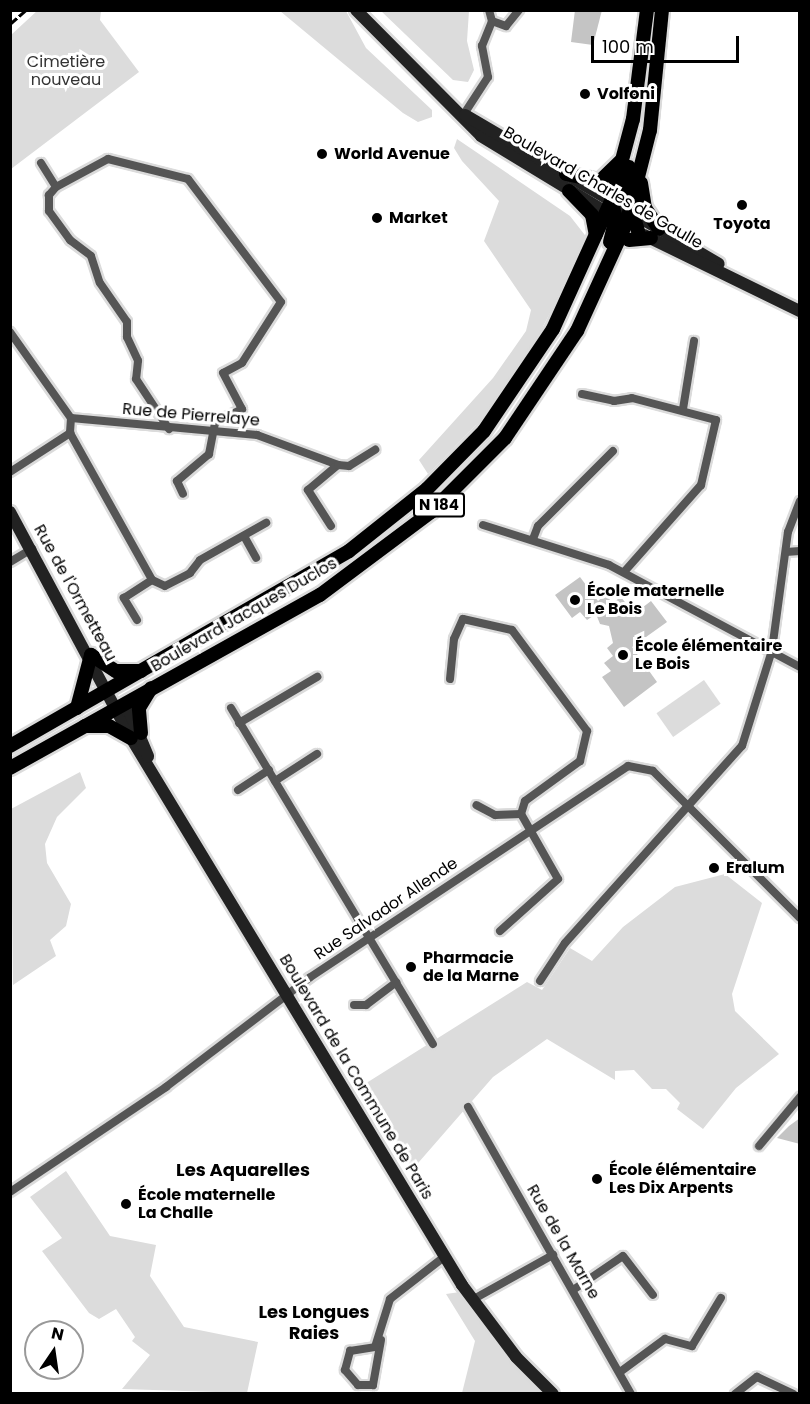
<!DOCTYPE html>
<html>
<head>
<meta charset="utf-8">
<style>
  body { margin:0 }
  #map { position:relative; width:810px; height:1404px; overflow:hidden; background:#fff; font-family:Poppins,sans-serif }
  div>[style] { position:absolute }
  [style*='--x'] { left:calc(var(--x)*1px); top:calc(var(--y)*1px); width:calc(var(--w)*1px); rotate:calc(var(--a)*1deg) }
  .green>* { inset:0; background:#dcdcdc; transform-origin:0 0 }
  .building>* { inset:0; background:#c4c4c4 }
  .roads { filter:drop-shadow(2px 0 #dbdbdb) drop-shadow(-2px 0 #dbdbdb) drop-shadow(0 2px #dbdbdb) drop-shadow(0 -2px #dbdbdb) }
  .street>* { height:8px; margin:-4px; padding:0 4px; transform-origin:4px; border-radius:4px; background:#555 }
  .secondary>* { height:12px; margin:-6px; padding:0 6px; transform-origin:6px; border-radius:6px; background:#222 }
  .primary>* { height:14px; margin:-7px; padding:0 7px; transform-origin:7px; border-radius:7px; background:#000 }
  .rail>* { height:3px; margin-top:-1.5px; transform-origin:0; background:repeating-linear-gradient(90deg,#000 0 9px,transparent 0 12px) }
  .dots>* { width:16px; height:16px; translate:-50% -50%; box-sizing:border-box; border:3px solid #fff; border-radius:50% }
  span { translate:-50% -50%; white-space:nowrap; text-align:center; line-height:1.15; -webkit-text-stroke:6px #fff; paint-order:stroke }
  .shield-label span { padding:2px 4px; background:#fff; border:2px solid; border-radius:4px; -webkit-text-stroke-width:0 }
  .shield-label { font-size:15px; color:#000; font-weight:700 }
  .park-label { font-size:16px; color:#333 }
  .poi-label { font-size:16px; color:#000; font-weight:700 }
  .left { translate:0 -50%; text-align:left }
  .street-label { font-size:16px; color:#000 }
  .neighbourhood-label { font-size:18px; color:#000; font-weight:700 }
  .frame { position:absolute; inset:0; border:12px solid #000; pointer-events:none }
  .north { position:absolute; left:24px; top:1320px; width:60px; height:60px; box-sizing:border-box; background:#fff; border:2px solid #999; border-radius:50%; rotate:13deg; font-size:16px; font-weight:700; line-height:24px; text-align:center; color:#000 }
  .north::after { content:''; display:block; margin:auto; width:21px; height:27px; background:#000; clip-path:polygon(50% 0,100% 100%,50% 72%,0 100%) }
  .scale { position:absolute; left:591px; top:36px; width:148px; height:27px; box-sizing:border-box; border:3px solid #000; border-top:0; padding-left:8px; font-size:18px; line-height:21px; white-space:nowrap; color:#000; -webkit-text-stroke:4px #fff; paint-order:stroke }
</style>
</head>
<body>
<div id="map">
  <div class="green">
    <i style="clip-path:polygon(38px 10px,101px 11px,100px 20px,139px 72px,11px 169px,11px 35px)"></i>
    <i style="clip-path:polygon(280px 11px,346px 11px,366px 48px,432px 110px,432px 117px,418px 122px,403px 113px)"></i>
    <i style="clip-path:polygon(381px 11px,469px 11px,467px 41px,474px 70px,468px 82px,453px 80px)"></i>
    <i style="clip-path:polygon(457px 139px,570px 216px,588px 239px,531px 350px,479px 422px,428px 474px,419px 460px,493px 378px,526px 331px,531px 310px,484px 241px,499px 201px,462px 161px,454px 148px)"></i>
    <i style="left:704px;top:680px;width:29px;height:58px;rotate:55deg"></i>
    <i style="clip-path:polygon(80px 772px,86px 788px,57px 817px,45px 844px,47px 863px,71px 904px,66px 926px,50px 940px,56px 956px,13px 985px,11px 809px)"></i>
    <i style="clip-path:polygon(725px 874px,762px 903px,732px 994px,735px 1011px,779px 1054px,736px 1088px,703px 1129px,677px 1109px,680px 1103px,666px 1089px,652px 1089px,634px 1070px,615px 1071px,615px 1080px,547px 1039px,493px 1077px,412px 1170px,360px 1087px,527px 982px,542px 990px,570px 948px,592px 961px,623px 927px,675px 887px)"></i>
    <i style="clip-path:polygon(66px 1171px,110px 1236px,156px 1245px,150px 1276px,184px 1327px,258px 1342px,247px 1393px,122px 1389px,150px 1355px,132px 1341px,135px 1337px,116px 1309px,99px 1319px,89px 1313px,42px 1251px,62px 1238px,30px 1197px)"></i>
    <i style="clip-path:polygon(460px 1292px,506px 1355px,545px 1393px,462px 1393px,475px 1341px,446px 1294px)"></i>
  </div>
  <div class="building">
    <i style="clip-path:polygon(575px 10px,602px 10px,593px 45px,571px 42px)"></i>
    <i style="clip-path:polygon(580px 577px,598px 601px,606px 594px,612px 603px,621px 597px,634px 614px,651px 601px,667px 622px,632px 647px,657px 682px,624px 707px,602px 677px,611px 671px,604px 663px,613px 656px,607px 648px,613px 643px,609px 626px,600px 624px,596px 614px,587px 620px,580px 612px,572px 618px,555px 595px)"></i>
    <i style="clip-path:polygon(800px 1118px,800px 1144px,777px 1138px,789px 1126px)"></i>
  </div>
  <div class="roads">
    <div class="street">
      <i style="--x:489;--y:10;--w:11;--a:75"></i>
      <i style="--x:492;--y:21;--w:15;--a:20"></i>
      <i style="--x:506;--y:26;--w:21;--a:-51"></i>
      <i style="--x:464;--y:114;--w:44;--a:-57"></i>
      <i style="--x:488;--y:77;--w:32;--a:-101"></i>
      <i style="--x:482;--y:46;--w:27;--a:-68"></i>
      <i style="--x:41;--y:163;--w:28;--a:58"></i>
      <i style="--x:56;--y:187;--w:11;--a:131"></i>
      <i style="--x:49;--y:195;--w:16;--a:90"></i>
      <i style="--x:49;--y:211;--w:36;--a:54"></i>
      <i style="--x:70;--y:240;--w:26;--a:37"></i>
      <i style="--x:91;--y:256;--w:28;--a:72"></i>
      <i style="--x:100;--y:283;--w:47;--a:55.3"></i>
      <i style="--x:127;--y:322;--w:15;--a:90"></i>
      <i style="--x:127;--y:337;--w:26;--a:65"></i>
      <i style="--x:138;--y:361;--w:18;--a:96"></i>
      <i style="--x:136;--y:379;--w:60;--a:56.6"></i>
      <i style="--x:56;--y:187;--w:59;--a:-28.3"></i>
      <i style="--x:108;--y:159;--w:82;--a:14"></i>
      <i style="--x:188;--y:179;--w:154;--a:52.9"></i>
      <i style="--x:281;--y:302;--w:72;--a:122.6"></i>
      <i style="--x:242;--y:363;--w:21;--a:152"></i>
      <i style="--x:223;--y:373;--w:41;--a:62.2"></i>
      <i style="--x:242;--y:409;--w:30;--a:153"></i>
      <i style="--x:215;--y:423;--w:32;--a:101"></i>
      <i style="--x:209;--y:454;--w:42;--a:139.8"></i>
      <i style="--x:177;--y:481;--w:14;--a:65"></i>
      <i style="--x:10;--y:332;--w:105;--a:54.7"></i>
      <i style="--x:71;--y:418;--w:15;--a:94"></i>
      <i style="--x:70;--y:433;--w:168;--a:60.8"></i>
      <i style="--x:582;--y:394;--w:33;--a:12"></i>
      <i style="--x:614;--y:401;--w:18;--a:-9"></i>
      <i style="--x:632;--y:398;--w:87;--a:14.7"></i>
      <i style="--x:716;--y:420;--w:67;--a:103"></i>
      <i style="--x:701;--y:485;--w:116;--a:131.5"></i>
      <i style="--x:683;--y:409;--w:69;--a:-80.8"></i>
      <i style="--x:71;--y:418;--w:187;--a:5.2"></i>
      <i style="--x:257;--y:435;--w:86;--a:20.3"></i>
      <i style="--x:10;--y:472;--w:72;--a:-33"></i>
      <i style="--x:483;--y:525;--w:132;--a:17.6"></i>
      <i style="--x:609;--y:565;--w:217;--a:28.1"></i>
      <i style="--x:331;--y:526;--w:43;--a:-122.6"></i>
      <i style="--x:308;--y:490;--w:39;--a:-40"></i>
      <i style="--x:338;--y:465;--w:11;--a:5"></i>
      <i style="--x:349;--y:466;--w:31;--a:-32"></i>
      <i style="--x:244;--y:536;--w:25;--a:61"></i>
      <i style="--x:533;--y:539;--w:14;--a:-69"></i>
      <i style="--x:538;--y:526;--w:106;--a:-45"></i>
      <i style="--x:786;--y:552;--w:14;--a:-4"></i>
      <i style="--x:10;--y:562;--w:26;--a:-31"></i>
      <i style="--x:137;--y:620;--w:26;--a:-121"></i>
      <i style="--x:124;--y:598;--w:33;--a:-33"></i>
      <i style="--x:152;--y:580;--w:14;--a:25"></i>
      <i style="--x:165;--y:586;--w:28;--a:-27"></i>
      <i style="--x:190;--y:573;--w:16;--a:-52"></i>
      <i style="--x:200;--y:560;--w:76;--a:-29.3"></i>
      <i style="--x:450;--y:679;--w:40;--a:-84.3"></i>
      <i style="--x:454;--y:639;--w:22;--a:-66"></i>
      <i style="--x:463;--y:619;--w:50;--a:12.7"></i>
      <i style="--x:512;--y:630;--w:126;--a:53.4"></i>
      <i style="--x:587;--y:731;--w:31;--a:103"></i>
      <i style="--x:580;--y:761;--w:68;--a:144"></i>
      <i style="--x:525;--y:801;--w:14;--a:107"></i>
      <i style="--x:521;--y:814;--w:26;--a:178"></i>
      <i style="--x:495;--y:815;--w:21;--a:-152"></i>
      <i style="--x:231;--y:708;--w:392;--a:59"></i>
      <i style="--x:239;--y:723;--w:91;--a:-30.5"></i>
      <i style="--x:275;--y:781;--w:50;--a:-32.7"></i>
      <i style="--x:238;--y:790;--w:37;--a:-33"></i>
      <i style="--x:500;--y:931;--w:78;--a:-41.9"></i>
      <i style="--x:558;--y:879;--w:75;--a:-119.6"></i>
      <i style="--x:540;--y:981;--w:45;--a:-56.7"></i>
      <i style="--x:565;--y:943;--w:265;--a:-48.1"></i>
      <i style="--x:742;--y:746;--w:101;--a:-72.6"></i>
      <i style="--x:772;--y:650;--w:119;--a:-82.3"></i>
      <i style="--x:788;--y:532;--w:33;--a:-69"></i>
      <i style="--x:354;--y:1005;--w:12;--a:0"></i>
      <i style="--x:366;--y:1005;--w:38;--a:-37"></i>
      <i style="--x:468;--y:1107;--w:330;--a:60.4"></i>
      <i style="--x:759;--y:1146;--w:64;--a:-50.1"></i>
      <i style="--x:10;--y:1192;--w:188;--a:-33.9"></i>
      <i style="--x:166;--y:1087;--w:180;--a:-37.3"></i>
      <i style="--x:309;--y:978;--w:383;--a:-33.6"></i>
      <i style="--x:628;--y:766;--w:25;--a:11"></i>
      <i style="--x:653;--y:771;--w:208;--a:45"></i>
      <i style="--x:573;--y:1290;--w:60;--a:-34.2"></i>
      <i style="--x:623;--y:1256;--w:49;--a:52.4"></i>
      <i style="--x:472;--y:1300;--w:93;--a:-29.1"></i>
      <i style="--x:381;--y:1340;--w:46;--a:100.1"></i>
      <i style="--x:373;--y:1385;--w:15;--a:180"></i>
      <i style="--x:358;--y:1385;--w:20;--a:-131"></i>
      <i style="--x:345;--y:1370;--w:20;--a:-75"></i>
      <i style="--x:350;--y:1351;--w:25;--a:-9"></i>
      <i style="--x:375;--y:1347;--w:50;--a:-72.6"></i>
      <i style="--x:390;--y:1299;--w:68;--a:-37.9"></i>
      <i style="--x:620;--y:1372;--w:56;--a:-36.3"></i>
      <i style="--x:665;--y:1339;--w:28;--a:15"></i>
      <i style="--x:692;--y:1346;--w:56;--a:-58.9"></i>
      <i style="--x:735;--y:1394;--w:28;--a:-38"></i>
      <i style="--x:757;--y:1377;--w:40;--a:25"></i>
    </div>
    <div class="secondary">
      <i style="--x:356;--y:10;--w:177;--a:45.2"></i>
      <i style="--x:481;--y:136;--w:156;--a:31.3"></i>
      <i style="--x:465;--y:115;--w:294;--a:30.4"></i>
      <i style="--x:644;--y:235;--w:174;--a:26"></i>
      <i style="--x:10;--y:512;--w:256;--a:61.8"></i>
      <i style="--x:131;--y:738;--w:639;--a:58.82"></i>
      <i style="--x:462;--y:1285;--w:90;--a:53.1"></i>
      <i style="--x:516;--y:1357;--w:52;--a:45"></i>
      <i style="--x:119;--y:706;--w:13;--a:32"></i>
      <i style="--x:130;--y:713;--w:47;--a:67.3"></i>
    </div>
    <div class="primary">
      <i style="--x:629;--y:167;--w:23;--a:97"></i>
      <i style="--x:626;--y:190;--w:43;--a:73.7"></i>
      <i style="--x:566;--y:174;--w:35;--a:12"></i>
      <i style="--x:600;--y:181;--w:28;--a:-44"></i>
      <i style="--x:641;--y:183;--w:25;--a:81"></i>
      <i style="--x:645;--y:208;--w:25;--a:56"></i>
      <i style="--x:569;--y:191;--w:33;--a:46"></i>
      <i style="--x:592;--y:215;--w:20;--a:79"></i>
      <i style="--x:629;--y:240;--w:22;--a:-5"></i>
      <i style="--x:610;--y:242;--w:25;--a:-76"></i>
      <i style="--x:616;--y:218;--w:18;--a:-106"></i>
      <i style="--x:91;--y:655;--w:30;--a:33"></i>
      <i style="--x:116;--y:671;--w:25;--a:0"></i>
      <i style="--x:77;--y:708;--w:55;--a:-75.2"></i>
      <i style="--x:85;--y:726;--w:24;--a:0"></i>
      <i style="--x:109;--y:726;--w:25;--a:29"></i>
      <i style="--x:141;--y:733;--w:25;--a:-95"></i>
      <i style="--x:139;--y:708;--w:23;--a:-59"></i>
      <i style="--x:10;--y:746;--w:391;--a:-29.9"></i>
      <i style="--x:349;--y:551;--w:100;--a:-38.5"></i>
      <i style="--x:427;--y:489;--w:81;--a:-45.5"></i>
      <i style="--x:484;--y:431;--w:123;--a:-55.9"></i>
      <i style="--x:553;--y:329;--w:141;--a:-65.6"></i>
      <i style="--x:611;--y:201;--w:85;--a:-75"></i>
      <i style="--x:633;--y:119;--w:110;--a:-82.7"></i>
      <i style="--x:10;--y:768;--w:355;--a:-29.2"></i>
      <i style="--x:320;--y:595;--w:139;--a:-36.8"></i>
      <i style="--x:431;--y:512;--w:105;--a:-45"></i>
      <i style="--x:505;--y:438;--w:129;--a:-56.1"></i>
      <i style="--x:577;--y:331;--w:118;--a:-65.4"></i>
      <i style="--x:626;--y:224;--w:97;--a:-75.7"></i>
      <i style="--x:650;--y:130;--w:121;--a:-84.3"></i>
    </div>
  </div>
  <div class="rail">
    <i style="--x:10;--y:24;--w:21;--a:-41"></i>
  </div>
  <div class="dots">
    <i style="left:585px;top:94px;background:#000"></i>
    <i style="left:322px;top:154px;background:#000"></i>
    <i style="left:742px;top:205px;background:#000"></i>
    <i style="left:377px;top:218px;background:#000"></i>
    <i style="left:575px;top:600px;background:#000"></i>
    <i style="left:623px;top:655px;background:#000"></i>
    <i style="left:714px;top:868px;background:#000"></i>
    <i style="left:411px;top:967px;background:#000"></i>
    <i style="left:597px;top:1179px;background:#000"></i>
    <i style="left:126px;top:1204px;background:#000"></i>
  </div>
  <div class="shield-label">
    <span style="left:439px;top:505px">N 184</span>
  </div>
  <div class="park-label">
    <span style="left:66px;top:71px">Cimetière<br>nouveau</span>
  </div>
  <div class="poi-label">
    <span class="left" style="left:597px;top:94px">Volfoni</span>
    <span class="left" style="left:334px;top:154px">World Avenue</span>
    <span class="left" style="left:389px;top:218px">Market</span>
    <span style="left:742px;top:224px">Toyota</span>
    <span class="left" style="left:587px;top:600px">École maternelle<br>Le Bois</span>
    <span class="left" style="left:635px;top:655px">École élémentaire<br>Le Bois</span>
    <span class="left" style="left:726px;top:868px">Eralum</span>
    <span class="left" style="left:423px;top:967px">Pharmacie<br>de la Marne</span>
    <span class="left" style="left:609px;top:1179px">École élémentaire<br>Les Dix Arpents</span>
    <span class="left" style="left:138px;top:1204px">École maternelle<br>La Challe</span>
  </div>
  <div class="street-label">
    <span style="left:603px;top:188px;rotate:30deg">Boulevard Charles de Gaulle</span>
    <span style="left:191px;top:415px;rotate:5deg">Rue de Pierrelaye</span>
    <span style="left:75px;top:593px;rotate:61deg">Rue de l'Ormetteau</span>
    <span style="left:244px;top:615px;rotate:-30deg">Boulevard Jacques Duclos</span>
    <span style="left:386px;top:909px;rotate:-34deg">Rue Salvador Allende</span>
    <span style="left:356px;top:1077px;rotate:59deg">Boulevard de la Commune de Paris</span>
    <span style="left:563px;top:1242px;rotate:60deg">Rue de la Marne</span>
  </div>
  <div class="neighbourhood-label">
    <span style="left:243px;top:1170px">Les Aquarelles</span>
    <span style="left:314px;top:1323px">Les Longues<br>Raies</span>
  </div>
  <div class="frame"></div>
  <div class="north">N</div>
  <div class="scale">100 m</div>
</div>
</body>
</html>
